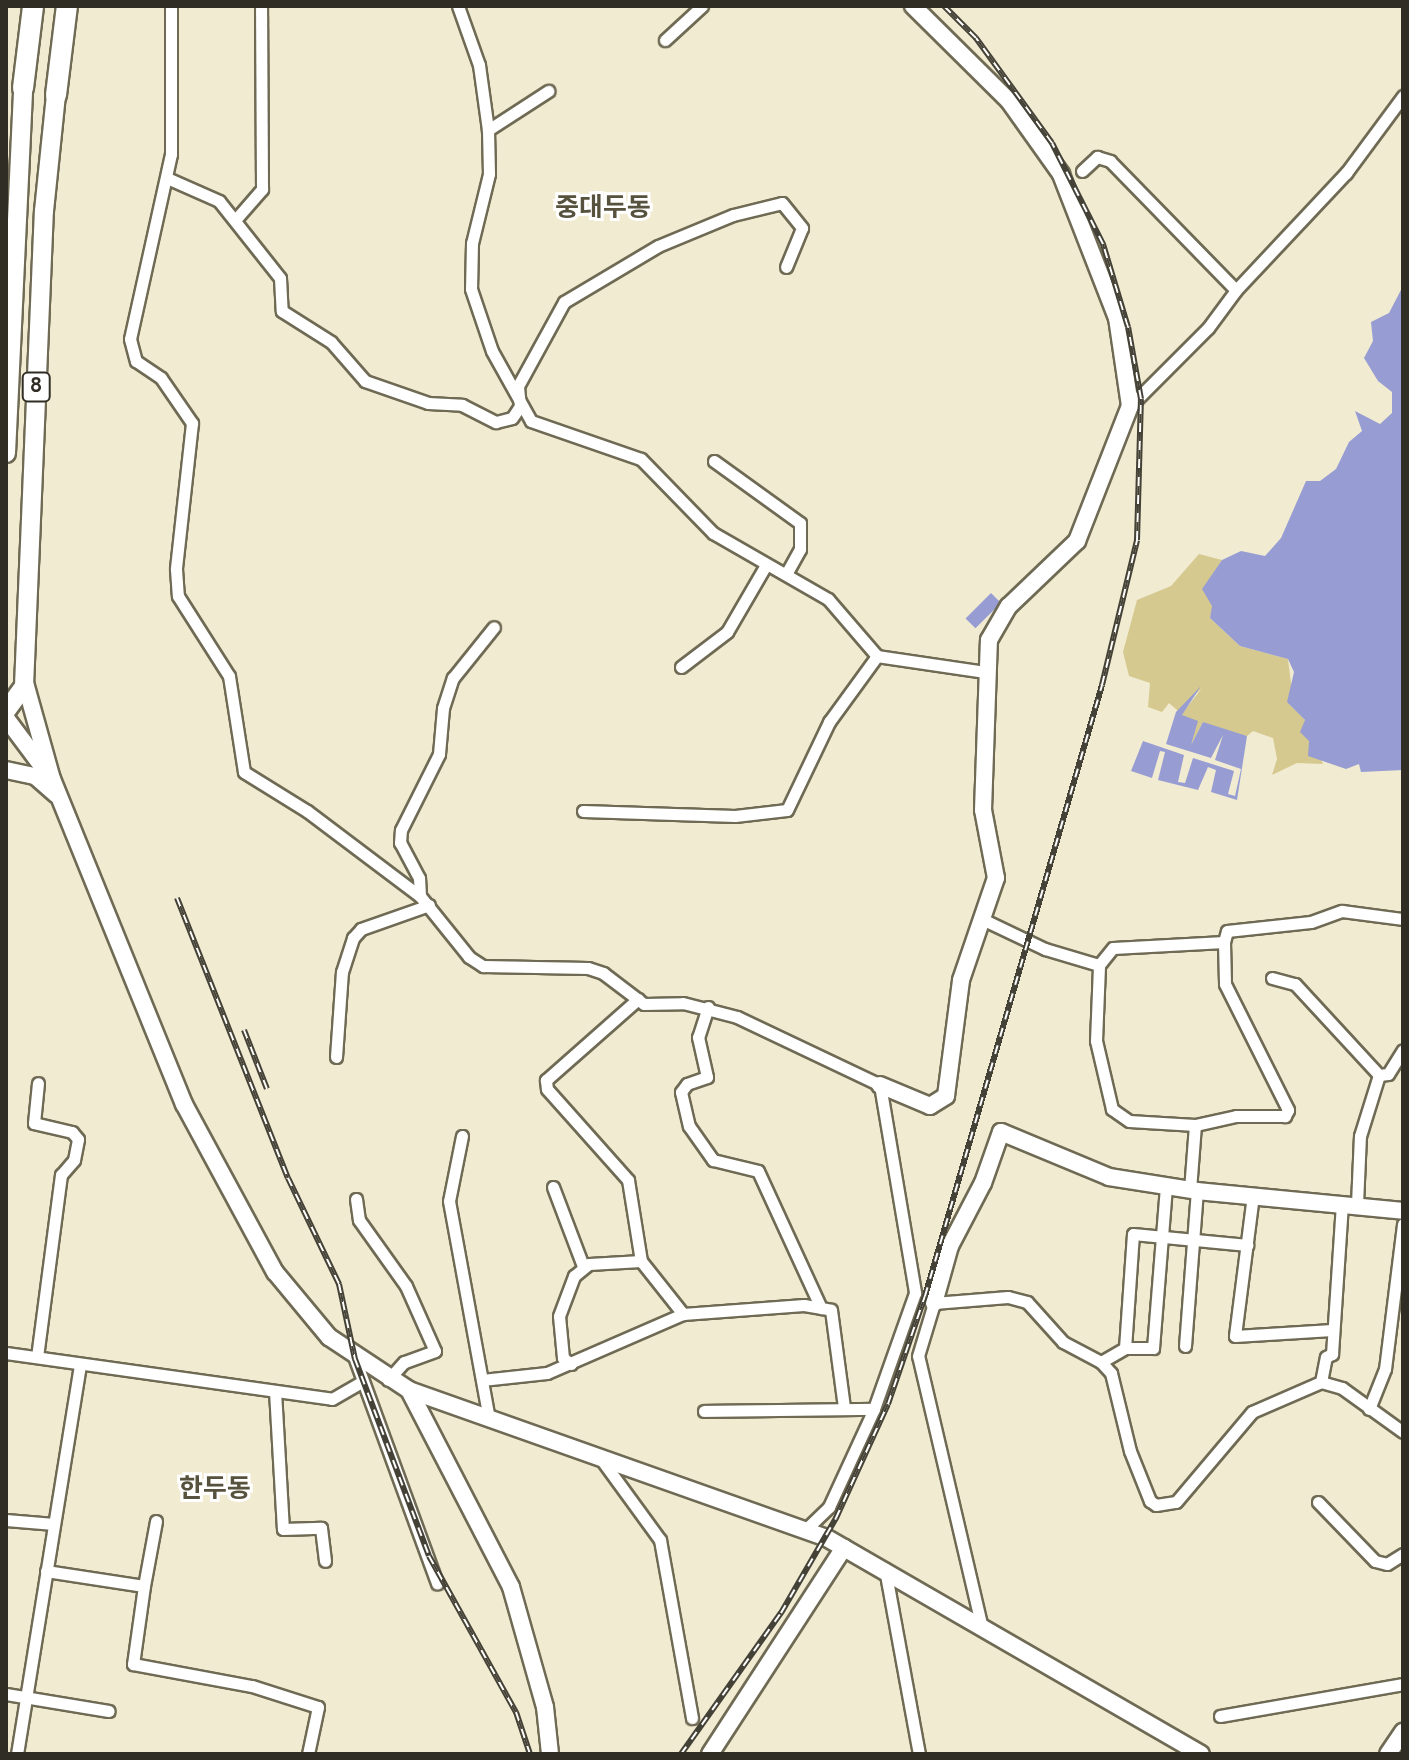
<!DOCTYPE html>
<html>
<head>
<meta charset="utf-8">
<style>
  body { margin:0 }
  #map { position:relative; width:1409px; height:1760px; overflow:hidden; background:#f1ebd2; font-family:Overpass,"Noto Sans KR",sans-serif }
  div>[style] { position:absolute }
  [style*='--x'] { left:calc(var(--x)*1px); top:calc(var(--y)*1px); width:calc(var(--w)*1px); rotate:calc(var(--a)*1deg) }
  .green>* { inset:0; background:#d6c98f }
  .water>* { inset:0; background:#979dd3; transform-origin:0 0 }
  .roads { filter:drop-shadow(2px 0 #6f6a54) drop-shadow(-2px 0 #6f6a54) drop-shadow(0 2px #6f6a54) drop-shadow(0 -2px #6f6a54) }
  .street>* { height:11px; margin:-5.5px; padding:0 5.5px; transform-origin:5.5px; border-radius:5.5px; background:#fff }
  .secondary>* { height:16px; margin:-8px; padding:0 8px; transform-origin:8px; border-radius:8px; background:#fff }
  .primary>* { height:18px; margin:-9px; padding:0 9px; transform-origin:9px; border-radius:9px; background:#fff }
  .highway>* { height:20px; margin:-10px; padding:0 10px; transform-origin:10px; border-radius:10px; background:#fff }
  .rail>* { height:6px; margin-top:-3px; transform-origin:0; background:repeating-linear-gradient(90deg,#fff 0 9px,#444137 0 18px); box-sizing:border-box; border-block:2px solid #444137 }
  span { translate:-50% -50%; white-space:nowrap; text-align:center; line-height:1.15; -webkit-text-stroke:6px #fff; paint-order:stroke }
  .shield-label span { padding:2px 6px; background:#fff; border:2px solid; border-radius:6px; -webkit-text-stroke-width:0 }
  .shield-label { font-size:20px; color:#2f2d24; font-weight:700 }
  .quarter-label { font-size:26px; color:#57523d; font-weight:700 }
  .frame { position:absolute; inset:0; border:8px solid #2f2d24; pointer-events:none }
</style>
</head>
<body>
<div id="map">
  <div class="green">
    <i style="clip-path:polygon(1199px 554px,1222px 560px,1203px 589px,1213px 606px,1210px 618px,1240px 646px,1288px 659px,1294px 707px,1305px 720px,1323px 764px,1297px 763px,1272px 775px,1277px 759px,1273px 738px,1253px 731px,1247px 736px,1225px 732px,1203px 722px,1191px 745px,1181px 715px,1202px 688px,1178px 711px,1169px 703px,1162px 712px,1148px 707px,1150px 683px,1129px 676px,1123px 652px,1137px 600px,1171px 586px)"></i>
  </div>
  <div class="water">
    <i style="clip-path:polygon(1403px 286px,1403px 770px,1361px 772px,1359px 764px,1346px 769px,1308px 756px,1309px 741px,1300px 732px,1305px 720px,1287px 702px,1294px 672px,1288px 659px,1240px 646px,1210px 618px,1212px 606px,1202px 589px,1222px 560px,1241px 551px,1265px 556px,1281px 538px,1306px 481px,1320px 481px,1336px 469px,1349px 442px,1362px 431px,1355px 411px,1380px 424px,1392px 413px,1392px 392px,1378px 381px,1364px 358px,1373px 341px,1371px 322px,1389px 313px)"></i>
    <i style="left:991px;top:593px;width:14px;height:36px;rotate:45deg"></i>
    <i style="clip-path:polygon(1201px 686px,1182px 715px,1198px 721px,1191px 745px,1203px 722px,1247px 736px,1237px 800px,1211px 792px,1216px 770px,1208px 767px,1198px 790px,1158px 780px,1165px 752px,1160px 751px,1152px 778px,1131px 771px,1143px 741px,1184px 755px,1178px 782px,1185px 783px,1193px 758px,1234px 771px,1228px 794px,1235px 796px,1241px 769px,1215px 760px,1223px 735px,1211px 758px,1166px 744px,1176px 712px)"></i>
  </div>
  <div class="roads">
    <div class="street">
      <i style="--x:171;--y:6;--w:148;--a:90"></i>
      <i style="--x:171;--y:154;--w:189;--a:102.5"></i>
      <i style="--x:130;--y:339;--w:23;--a:75"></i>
      <i style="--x:136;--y:361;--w:30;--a:34"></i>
      <i style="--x:161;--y:378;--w:55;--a:55.4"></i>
      <i style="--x:192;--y:423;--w:147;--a:96.3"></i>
      <i style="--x:176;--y:569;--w:27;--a:86"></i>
      <i style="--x:178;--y:596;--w:95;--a:57.5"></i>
      <i style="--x:229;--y:676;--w:97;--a:81.1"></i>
      <i style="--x:244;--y:772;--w:74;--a:31.8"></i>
      <i style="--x:307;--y:811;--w:141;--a:37"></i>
      <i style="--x:420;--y:896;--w:78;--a:51.2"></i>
      <i style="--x:469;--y:957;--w:17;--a:33"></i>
      <i style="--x:483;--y:966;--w:105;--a:1.1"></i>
      <i style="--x:588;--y:968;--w:16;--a:18"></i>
      <i style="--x:603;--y:973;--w:51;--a:37.1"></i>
      <i style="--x:644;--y:1004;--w:39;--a:-1"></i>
      <i style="--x:683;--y:1003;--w:56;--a:14.5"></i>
      <i style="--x:737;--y:1017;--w:158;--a:25.4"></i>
      <i style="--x:880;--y:1085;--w:211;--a:80.4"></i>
      <i style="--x:915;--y:1293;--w:123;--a:109.5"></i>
      <i style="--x:458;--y:6;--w:63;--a:70.4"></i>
      <i style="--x:479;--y:65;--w:66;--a:82.1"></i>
      <i style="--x:488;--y:130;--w:44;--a:88.7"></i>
      <i style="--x:489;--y:174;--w:71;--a:103.8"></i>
      <i style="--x:472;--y:243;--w:46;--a:91.2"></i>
      <i style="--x:471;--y:289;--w:65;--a:71.3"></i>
      <i style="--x:492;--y:351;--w:80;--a:60.9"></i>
      <i style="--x:531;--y:421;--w:116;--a:19.1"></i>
      <i style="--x:641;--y:459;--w:103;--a:45.8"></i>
      <i style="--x:713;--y:533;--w:133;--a:29.9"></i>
      <i style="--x:828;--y:599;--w:75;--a:49.3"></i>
      <i style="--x:877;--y:656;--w:109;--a:8.4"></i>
      <i style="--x:665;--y:40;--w:50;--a:-42.6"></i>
      <i style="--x:488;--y:130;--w:72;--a:-33"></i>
      <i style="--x:1082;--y:171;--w:21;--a:-43"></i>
      <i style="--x:1097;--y:157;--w:14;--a:17"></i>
      <i style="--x:1110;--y:161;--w:180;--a:45.7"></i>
      <i style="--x:167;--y:178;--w:57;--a:23.9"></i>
      <i style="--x:219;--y:201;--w:98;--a:51.6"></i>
      <i style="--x:280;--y:278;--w:33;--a:87"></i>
      <i style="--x:282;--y:311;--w:58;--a:32.3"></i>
      <i style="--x:331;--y:342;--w:52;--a:48.9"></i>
      <i style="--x:365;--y:381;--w:67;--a:19.2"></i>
      <i style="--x:428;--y:403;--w:34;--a:3"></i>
      <i style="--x:462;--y:405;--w:38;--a:27"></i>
      <i style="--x:496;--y:422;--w:16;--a:-14"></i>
      <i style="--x:512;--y:418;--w:14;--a:-56"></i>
      <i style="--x:520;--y:406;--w:20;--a:-96"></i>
      <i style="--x:518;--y:386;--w:96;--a:-61.3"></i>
      <i style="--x:564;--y:302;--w:109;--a:-30.8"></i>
      <i style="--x:658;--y:246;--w:81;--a:-22.5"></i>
      <i style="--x:733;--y:215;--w:50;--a:-13.8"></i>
      <i style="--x:782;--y:203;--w:32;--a:51"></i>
      <i style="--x:802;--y:228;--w:42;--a:112.3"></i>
      <i style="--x:236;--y:219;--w:40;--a:-49"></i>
      <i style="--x:262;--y:189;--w:183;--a:-90.3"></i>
      <i style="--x:1130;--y:406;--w:110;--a:-45"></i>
      <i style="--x:1208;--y:328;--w:47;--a:-53.6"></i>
      <i style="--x:1236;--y:290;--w:161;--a:-46.8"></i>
      <i style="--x:1346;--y:173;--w:96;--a:-53.5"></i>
      <i style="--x:714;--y:461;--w:106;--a:35.8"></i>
      <i style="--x:800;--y:523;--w:26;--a:90"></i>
      <i style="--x:800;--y:549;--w:26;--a:119"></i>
      <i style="--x:681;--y:667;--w:58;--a:-37.3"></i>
      <i style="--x:727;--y:632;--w:78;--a:-59.8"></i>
      <i style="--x:583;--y:811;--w:152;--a:1.9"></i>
      <i style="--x:735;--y:816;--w:52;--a:-6.6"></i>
      <i style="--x:787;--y:810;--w:98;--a:-64.5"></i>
      <i style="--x:829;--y:722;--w:82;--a:-54"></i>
      <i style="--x:420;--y:896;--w:18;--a:-93"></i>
      <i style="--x:419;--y:878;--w:40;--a:-118"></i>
      <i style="--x:400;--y:843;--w:13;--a:-86"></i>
      <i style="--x:401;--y:830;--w:85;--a:-63.4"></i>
      <i style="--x:439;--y:754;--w:46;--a:-85"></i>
      <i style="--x:443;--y:708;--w:32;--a:-72"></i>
      <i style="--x:453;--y:678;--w:65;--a:-51.2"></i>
      <i style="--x:982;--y:919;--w:70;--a:25.5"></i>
      <i style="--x:1045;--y:949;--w:56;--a:16.5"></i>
      <i style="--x:1224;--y:942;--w:42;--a:88.6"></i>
      <i style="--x:1225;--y:984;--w:141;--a:63.4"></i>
      <i style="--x:1288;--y:1110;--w:7;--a:117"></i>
      <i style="--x:1285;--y:1116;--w:49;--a:180"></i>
      <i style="--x:1236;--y:1116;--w:42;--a:167.6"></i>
      <i style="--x:1195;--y:1125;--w:66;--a:-176.5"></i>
      <i style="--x:1129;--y:1121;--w:21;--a:-145"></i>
      <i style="--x:1112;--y:1109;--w:70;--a:-103.2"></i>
      <i style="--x:1096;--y:1041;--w:76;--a:-87.7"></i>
      <i style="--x:1099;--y:965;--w:22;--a:-51"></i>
      <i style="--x:1113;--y:948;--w:111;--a:-3.1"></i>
      <i style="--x:1224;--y:942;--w:11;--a:-75"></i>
      <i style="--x:1227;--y:931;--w:84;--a:-6.1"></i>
      <i style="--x:1311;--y:922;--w:33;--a:-20"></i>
      <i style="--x:1342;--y:911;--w:62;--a:7.5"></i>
      <i style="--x:1272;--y:978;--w:24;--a:15"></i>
      <i style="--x:1295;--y:984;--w:124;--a:47.3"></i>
      <i style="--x:638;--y:999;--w:123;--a:138.6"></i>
      <i style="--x:546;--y:1080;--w:9;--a:84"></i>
      <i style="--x:547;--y:1089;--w:122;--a:48.3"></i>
      <i style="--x:628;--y:1180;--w:82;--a:80.9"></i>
      <i style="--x:641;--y:1261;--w:68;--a:51.6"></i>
      <i style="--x:708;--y:1007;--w:32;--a:108"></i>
      <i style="--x:698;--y:1037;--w:41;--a:77.3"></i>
      <i style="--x:707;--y:1077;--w:21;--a:161"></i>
      <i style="--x:687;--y:1084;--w:10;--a:127"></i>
      <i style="--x:681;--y:1092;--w:35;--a:77"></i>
      <i style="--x:689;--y:1126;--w:42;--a:54.8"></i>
      <i style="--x:713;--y:1160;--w:46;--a:13.7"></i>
      <i style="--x:758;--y:1171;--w:151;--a:65.3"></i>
      <i style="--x:336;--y:1057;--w:85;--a:-86"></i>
      <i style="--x:342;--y:972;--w:36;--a:-72"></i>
      <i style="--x:353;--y:938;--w:12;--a:-48"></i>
      <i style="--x:361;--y:929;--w:72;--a:-19.4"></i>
      <i style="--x:462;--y:1136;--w:66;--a:101.3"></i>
      <i style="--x:449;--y:1201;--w:221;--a:79.6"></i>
      <i style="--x:553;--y:1187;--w:85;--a:69.2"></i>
      <i style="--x:1190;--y:1190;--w:65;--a:-85.6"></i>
      <i style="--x:1253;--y:1195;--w:142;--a:97.3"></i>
      <i style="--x:1235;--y:1336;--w:97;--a:-3.5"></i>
      <i style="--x:356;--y:1199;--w:21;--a:82"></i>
      <i style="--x:359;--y:1220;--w:81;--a:54.5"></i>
      <i style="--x:406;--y:1286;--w:71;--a:66"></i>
      <i style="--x:435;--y:1351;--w:33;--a:160"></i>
      <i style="--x:404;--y:1362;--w:24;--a:132"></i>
      <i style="--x:1357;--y:1204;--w:68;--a:-87.5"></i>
      <i style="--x:1360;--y:1136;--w:64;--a:-72.7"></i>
      <i style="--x:1379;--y:1075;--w:9;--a:-6"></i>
      <i style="--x:1388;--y:1074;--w:28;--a:-58"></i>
      <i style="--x:1185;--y:1346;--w:155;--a:-85.6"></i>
      <i style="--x:1125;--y:1348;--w:114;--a:-86"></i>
      <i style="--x:1133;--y:1234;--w:115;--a:5.5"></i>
      <i style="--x:6;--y:1353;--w:329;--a:8"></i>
      <i style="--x:332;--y:1399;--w:34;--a:-30"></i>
      <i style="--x:37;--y:1357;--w:184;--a:-82.5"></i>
      <i style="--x:61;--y:1175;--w:20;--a:-49"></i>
      <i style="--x:74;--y:1160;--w:21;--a:-79"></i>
      <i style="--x:78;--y:1139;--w:9;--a:-131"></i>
      <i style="--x:72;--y:1132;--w:39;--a:-167"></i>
      <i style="--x:34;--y:1123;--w:40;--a:-84.3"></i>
      <i style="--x:355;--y:1359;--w:239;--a:69.9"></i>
      <i style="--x:1101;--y:1362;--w:28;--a:-30"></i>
      <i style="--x:1125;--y:1348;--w:28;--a:0"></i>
      <i style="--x:1153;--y:1348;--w:162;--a:-85.4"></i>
      <i style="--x:571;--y:1364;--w:10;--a:-143"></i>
      <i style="--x:563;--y:1358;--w:42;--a:-95.4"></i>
      <i style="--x:559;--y:1316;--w:43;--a:-69.4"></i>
      <i style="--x:574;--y:1276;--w:19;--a:-39"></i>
      <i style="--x:589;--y:1264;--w:52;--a:-3.3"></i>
      <i style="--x:482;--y:1380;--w:65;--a:-6.1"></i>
      <i style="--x:547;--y:1373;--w:148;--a:-23.5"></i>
      <i style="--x:683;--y:1314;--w:121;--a:-4.3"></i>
      <i style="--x:804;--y:1305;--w:27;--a:10"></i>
      <i style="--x:831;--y:1310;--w:99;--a:82.4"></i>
      <i style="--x:1321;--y:1382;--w:25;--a:-79"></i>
      <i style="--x:1326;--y:1357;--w:7;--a:-27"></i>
      <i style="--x:1332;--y:1354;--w:150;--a:-86.2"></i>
      <i style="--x:275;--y:1391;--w:138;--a:86.7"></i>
      <i style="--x:283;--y:1529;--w:38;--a:-2"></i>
      <i style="--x:321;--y:1528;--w:33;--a:83"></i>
      <i style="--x:1369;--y:1409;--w:43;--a:-68.2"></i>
      <i style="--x:1385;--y:1369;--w:146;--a:-82.9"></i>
      <i style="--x:704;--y:1411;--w:170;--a:-0.7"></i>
      <i style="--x:874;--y:1409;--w:108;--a:114.7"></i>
      <i style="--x:829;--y:1507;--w:35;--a:136"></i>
      <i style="--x:601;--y:1459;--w:100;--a:53.9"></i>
      <i style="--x:660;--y:1540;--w:181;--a:79.8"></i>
      <i style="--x:1318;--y:1502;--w:82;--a:46"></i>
      <i style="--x:1375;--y:1561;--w:12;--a:14"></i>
      <i style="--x:1387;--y:1564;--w:19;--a:-32"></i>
      <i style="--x:6;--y:1520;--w:48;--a:4.8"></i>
      <i style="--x:885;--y:1569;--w:188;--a:79.6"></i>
      <i style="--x:46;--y:1571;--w:99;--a:8.7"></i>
      <i style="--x:144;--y:1586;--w:79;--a:98"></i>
      <i style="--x:133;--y:1664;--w:121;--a:10.5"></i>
      <i style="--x:252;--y:1686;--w:69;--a:17.7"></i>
      <i style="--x:318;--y:1707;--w:48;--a:102"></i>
      <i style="--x:144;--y:1586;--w:66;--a:-79.5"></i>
      <i style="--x:982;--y:1628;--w:279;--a:-103.2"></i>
      <i style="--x:918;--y:1356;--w:55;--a:-73.2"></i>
      <i style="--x:934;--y:1303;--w:74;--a:-4.6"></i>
      <i style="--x:1008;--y:1297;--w:20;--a:15"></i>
      <i style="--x:1027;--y:1302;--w:54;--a:48"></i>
      <i style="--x:1063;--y:1342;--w:43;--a:27.8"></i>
      <i style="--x:1101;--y:1362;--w:15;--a:48"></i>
      <i style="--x:1111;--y:1373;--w:80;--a:76.3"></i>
      <i style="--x:1130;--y:1451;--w:54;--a:68.2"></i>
      <i style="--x:1150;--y:1501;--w:7;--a:34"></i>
      <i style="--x:1156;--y:1505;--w:20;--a:-9"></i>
      <i style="--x:1176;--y:1502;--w:118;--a:-49.8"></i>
      <i style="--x:1252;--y:1412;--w:75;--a:-23.5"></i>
      <i style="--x:1321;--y:1382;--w:22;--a:16"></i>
      <i style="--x:1342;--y:1388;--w:75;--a:35.8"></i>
      <i style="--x:6;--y:1694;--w:104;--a:9.4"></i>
      <i style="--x:1220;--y:1716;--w:186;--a:-9.9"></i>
      <i style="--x:17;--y:1754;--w:395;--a:-80.8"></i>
    </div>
    <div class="secondary">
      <i style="--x:24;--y:679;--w:104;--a:74.4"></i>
      <i style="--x:52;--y:779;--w:351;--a:67.9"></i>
      <i style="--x:184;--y:1104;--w:191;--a:61.6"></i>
      <i style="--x:275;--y:1272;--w:85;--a:50.3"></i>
      <i style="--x:329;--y:1337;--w:96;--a:33.5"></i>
      <i style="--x:409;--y:1390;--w:441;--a:19.5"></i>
      <i style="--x:825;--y:1537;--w:434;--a:30"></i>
      <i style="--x:6;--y:718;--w:59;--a:53.3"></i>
      <i style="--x:6;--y:770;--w:30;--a:12"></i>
      <i style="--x:35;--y:776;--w:28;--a:41"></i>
      <i style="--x:880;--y:1085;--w:54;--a:22.8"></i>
      <i style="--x:930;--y:1106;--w:19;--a:-32"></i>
      <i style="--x:946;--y:1096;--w:117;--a:-82.6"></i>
      <i style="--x:961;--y:980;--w:108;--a:-71.1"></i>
      <i style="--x:996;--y:878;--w:69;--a:-100.8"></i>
      <i style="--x:983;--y:810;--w:170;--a:-88"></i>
      <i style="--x:989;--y:640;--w:39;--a:-60"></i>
      <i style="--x:1009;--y:606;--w:94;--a:-43.7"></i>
      <i style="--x:1077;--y:541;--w:145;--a:-68.6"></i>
      <i style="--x:1130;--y:406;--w:89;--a:-98.4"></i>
      <i style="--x:1117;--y:318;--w:155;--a:-111.3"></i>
      <i style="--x:1061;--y:174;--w:90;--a:-125.5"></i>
      <i style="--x:1009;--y:101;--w:135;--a:-135.3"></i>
      <i style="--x:934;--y:1303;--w:59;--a:-74.3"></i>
      <i style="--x:950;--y:1246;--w:71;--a:-62.4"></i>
      <i style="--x:983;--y:1183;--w:54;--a:-70.6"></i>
      <i style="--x:1001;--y:1132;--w:117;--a:22.6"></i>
      <i style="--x:1109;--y:1177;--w:89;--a:9"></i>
      <i style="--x:1197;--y:1191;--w:207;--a:5.5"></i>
      <i style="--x:409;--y:1390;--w:222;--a:62.6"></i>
      <i style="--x:511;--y:1587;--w:125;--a:74.2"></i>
      <i style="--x:545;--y:1707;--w:47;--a:83.9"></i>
      <i style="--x:710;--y:1754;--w:246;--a:-57"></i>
      <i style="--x:1388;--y:1754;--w:27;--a:-56"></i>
    </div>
    <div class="primary">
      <i style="--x:6;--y:453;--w:365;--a:-87.3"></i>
      <i style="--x:6;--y:711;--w:31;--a:-54"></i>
      <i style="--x:24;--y:686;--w:475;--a:-87.6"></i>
      <i style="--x:44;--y:211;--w:117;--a:-84.1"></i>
    </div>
    <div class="highway">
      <i style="--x:23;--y:88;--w:83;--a:-83"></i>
      <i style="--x:56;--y:95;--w:90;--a:-83"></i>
    </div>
  </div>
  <div class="rail">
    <i style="--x:177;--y:898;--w:301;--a:68.4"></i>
    <i style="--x:288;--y:1178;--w:118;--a:64.3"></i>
    <i style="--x:339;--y:1284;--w:77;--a:78"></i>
    <i style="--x:355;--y:1359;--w:210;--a:69.4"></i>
    <i style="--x:429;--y:1556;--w:179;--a:60.9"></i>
    <i style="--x:516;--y:1712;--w:44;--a:71.6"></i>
    <i style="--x:244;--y:1030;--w:63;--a:68.7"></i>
    <i style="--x:681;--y:1754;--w:173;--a:-54.7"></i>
    <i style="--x:781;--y:1613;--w:110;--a:-59.9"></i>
    <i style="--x:836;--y:1518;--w:125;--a:-65.5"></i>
    <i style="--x:888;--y:1404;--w:114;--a:-71.1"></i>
    <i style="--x:925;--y:1296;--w:636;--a:-73.84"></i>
    <i style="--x:1102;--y:685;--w:149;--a:-76.4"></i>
    <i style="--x:1137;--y:540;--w:141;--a:-88.4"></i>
    <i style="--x:1141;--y:399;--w:73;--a:-100.2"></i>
    <i style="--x:1128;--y:327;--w:87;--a:-106.8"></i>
    <i style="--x:1103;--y:244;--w:113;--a:-116.8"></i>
    <i style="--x:1052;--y:143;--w:130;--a:-125.9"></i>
    <i style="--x:976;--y:38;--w:45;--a:-135"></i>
  </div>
  <div class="shield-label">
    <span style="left:36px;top:387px">8</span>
  </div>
  <div class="quarter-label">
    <span style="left:603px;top:210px">중대두동</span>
    <span style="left:215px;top:1491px">한두동</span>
  </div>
  <div class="frame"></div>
</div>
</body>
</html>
